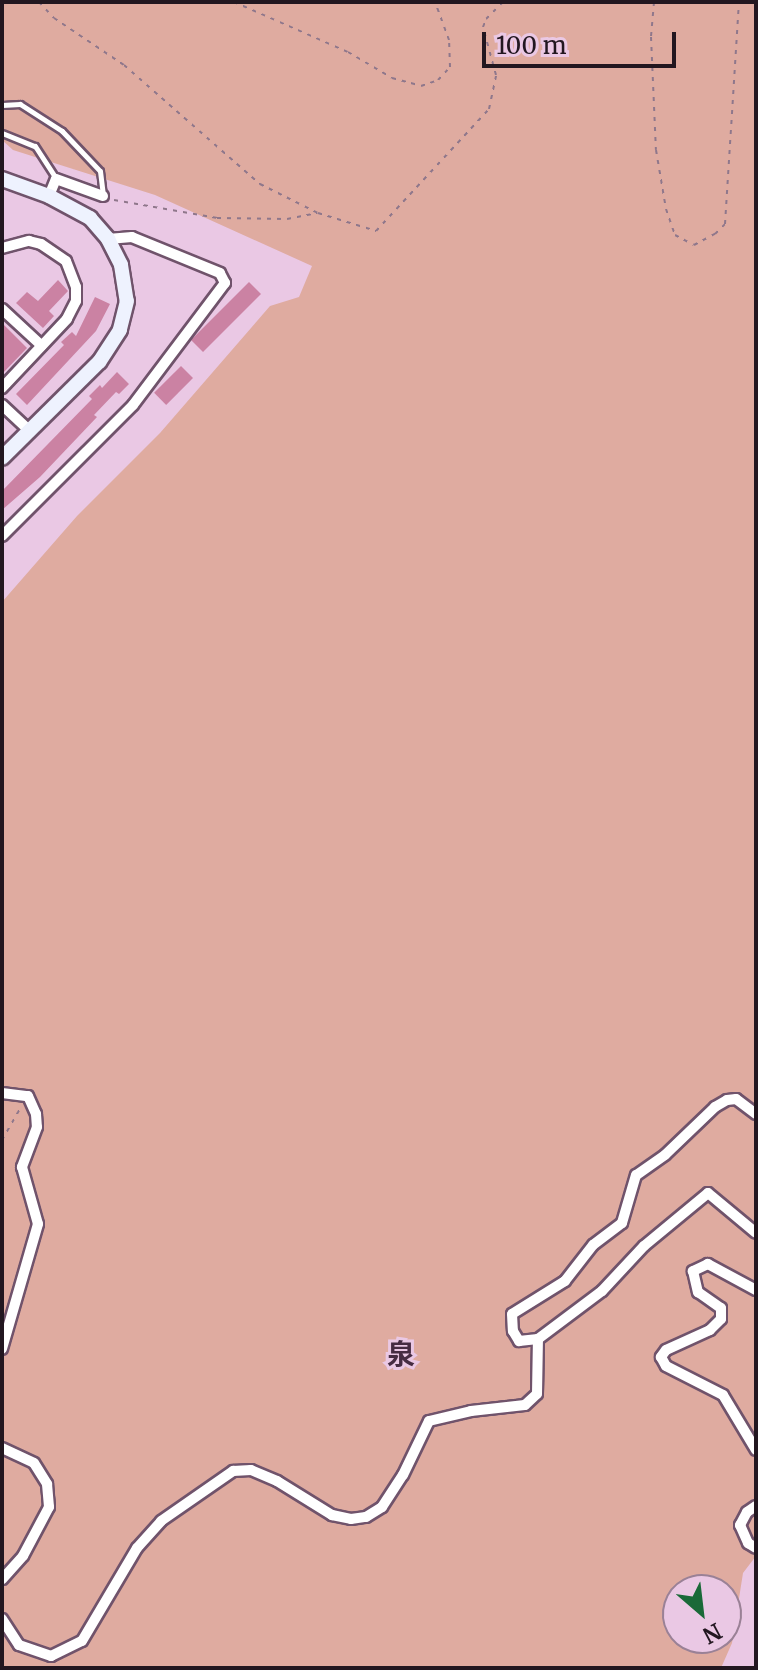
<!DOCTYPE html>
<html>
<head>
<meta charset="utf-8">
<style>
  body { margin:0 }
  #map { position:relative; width:758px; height:1670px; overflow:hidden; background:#eac8e4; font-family:Merriweather,"Noto Sans JP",serif }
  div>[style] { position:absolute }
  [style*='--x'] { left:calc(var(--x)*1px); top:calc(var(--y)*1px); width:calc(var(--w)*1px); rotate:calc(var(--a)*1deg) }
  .green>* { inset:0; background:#dfaba0 }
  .building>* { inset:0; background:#cb82a3; transform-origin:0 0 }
  .path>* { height:2px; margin-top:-1px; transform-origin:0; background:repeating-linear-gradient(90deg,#8f778b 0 4px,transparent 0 10px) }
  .roads { filter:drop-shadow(2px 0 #70536b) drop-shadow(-2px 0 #70536b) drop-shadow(0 2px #70536b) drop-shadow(0 -2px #70536b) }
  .lane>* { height:5px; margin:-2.5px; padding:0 2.5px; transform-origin:2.5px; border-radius:2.5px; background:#fff }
  .street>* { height:10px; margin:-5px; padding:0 5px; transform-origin:5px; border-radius:5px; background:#fff }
  .secondary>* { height:14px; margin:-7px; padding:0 7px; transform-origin:7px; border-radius:7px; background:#eef2fe }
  span { translate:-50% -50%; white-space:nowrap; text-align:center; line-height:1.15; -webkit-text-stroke:6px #eac8e4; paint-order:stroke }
  .quarter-label { font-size:28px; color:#462c42; font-weight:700 }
  .frame { position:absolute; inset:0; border:4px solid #221720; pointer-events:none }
  .north { position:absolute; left:662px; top:1574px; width:80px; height:80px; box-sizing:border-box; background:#eac8e4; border:2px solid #9a8196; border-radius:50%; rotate:152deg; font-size:22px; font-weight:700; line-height:32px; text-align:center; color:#221720 }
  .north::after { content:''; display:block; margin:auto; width:28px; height:36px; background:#1a6938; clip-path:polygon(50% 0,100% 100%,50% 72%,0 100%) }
  .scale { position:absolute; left:482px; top:32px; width:194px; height:36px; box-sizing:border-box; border:4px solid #221720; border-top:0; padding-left:10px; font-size:24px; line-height:28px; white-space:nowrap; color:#221720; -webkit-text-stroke:6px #eac8e4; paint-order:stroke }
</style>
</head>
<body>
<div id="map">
  <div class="green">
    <i style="clip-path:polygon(evenodd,2px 2px,756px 2px,756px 1556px,743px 1573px,732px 1643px,721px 1668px,2px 1668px,2px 602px,77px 516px,160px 433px,270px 306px,299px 297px,312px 266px,155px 195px,13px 150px,2px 140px,2px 2px,678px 1590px,726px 1590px,726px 1638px,678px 1638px,678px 1590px)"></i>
  </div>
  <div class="building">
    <i style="clip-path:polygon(58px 280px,68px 291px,49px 311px,54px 316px,43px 328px,16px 303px,27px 292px,38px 301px)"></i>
    <i style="left:249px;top:282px;width:17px;height:82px;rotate:45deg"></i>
    <i style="clip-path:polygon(95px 297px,110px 304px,96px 331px,27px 405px,16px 394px,64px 345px,61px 342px,72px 332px,76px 336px)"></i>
    <i style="clip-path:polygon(2px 323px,27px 348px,2px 374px)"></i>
    <i style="left:181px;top:366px;width:17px;height:38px;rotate:45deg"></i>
    <i style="clip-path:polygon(117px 372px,129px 384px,119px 394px,116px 392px,94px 415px,97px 417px,40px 477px,2px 510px,2px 491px,92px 399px,89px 396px,100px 385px,102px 388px)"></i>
  </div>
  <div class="path">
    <i style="--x:39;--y:2;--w:22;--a:47"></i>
    <i style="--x:54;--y:18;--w:84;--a:33.9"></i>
    <i style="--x:124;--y:65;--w:181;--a:41.2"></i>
    <i style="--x:260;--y:184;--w:65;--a:26.6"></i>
    <i style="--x:318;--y:213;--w:61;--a:17.2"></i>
    <i style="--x:376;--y:231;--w:166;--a:-47.2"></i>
    <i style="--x:489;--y:109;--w:35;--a:-78"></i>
    <i style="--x:496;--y:75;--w:50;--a:-105.2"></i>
    <i style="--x:483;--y:27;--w:9;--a:-69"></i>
    <i style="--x:486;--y:19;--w:24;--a:-45"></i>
    <i style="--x:234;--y:2;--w:124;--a:23.7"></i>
    <i style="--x:348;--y:52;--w:51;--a:30.6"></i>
    <i style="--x:392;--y:78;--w:30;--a:15"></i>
    <i style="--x:421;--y:86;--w:18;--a:-19"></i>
    <i style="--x:438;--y:80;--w:18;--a:-47"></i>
    <i style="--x:450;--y:67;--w:27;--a:-92"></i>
    <i style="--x:449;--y:40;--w:40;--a:-110.2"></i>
    <i style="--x:654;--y:2;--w:35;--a:95"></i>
    <i style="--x:651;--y:37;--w:113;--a:87.5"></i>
    <i style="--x:656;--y:150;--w:60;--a:80.4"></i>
    <i style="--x:666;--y:209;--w:28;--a:71"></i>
    <i style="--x:675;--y:235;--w:21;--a:28"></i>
    <i style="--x:694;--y:245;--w:24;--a:-28"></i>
    <i style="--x:715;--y:234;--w:14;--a:-45"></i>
    <i style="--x:725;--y:224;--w:222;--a:-86.4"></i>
    <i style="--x:114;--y:200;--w:105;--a:9.9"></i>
    <i style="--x:217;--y:218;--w:70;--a:0.8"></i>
    <i style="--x:287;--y:219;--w:31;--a:-11"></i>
    <i style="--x:2;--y:1140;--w:38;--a:-60"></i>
  </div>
  <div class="roads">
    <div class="lane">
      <i style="--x:2;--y:105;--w:18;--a:-3"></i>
      <i style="--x:20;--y:104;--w:50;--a:32.7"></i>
      <i style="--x:62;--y:131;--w:55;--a:46.5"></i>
      <i style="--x:100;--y:171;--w:25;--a:83"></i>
      <i style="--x:2;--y:133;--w:35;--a:22"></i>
      <i style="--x:35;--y:146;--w:38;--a:57"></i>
    </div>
    <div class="street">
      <i style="--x:49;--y:196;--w:18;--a:-68"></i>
      <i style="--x:56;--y:179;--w:50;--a:19.9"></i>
      <i style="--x:2;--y:248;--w:28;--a:-15"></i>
      <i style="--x:29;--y:241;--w:12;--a:14"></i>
      <i style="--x:41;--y:244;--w:30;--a:34"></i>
      <i style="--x:66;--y:261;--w:28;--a:69"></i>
      <i style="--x:76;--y:287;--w:14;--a:90"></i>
      <i style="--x:76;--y:301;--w:20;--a:117"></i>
      <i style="--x:67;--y:319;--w:95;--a:133.3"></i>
      <i style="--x:2;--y:309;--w:54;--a:42.8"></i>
      <i style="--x:2;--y:405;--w:37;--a:43"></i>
      <i style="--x:2;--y:536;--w:185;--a:-45"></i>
      <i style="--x:133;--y:405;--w:153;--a:-53"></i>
      <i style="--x:225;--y:283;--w:11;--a:-117"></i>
      <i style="--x:220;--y:273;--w:95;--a:-157.8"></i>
      <i style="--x:132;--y:237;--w:24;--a:175"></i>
      <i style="--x:2;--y:1093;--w:26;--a:7"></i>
      <i style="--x:28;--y:1096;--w:20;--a:66"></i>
      <i style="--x:36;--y:1114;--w:13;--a:86"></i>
      <i style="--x:37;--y:1127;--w:43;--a:110.6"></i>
      <i style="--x:22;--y:1167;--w:59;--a:74.3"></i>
      <i style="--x:38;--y:1224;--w:130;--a:106.1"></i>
      <i style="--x:756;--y:1114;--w:25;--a:-143"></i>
      <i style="--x:736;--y:1099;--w:9;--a:174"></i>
      <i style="--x:727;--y:1100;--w:14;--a:150"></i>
      <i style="--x:715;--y:1107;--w:69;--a:136.2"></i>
      <i style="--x:665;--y:1155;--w:35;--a:145"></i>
      <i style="--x:636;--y:1175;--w:50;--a:106.3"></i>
      <i style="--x:622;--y:1223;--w:36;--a:143"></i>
      <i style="--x:593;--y:1245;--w:46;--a:127.9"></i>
      <i style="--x:565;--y:1281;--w:62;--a:148.1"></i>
      <i style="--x:512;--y:1314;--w:17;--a:87"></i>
      <i style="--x:513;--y:1331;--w:12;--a:59"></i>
      <i style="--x:519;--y:1341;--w:19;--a:-6"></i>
      <i style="--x:538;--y:1339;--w:80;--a:-36.9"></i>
      <i style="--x:602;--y:1291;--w:62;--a:-47"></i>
      <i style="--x:644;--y:1246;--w:83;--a:-39.6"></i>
      <i style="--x:708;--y:1193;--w:62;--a:39.8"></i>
      <i style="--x:756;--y:1290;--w:55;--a:-151.6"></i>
      <i style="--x:708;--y:1264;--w:17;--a:155"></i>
      <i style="--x:693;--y:1271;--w:22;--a:77"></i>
      <i style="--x:698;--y:1292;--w:28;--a:35"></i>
      <i style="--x:721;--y:1308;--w:11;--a:90"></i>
      <i style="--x:721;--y:1319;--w:16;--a:135"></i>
      <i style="--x:710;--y:1330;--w:48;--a:155.6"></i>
      <i style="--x:666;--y:1350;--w:9;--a:126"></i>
      <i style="--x:661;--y:1357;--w:10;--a:61"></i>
      <i style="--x:666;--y:1366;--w:64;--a:27"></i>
      <i style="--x:723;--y:1395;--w:64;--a:59"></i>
      <i style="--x:2;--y:1448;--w:35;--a:25"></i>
      <i style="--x:34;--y:1463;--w:25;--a:58"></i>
      <i style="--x:47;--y:1484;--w:23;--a:85"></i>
      <i style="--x:49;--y:1507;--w:55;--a:118"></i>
      <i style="--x:23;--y:1556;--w:31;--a:132"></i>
      <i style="--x:756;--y:1506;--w:11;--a:146"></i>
      <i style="--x:747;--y:1512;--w:15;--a:118"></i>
      <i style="--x:740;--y:1525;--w:20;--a:66"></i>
      <i style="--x:748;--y:1543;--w:9;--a:32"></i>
      <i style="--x:2;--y:1619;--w:31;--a:57"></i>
      <i style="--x:19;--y:1645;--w:34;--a:19"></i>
      <i style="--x:51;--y:1656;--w:34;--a:-26"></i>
      <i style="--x:82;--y:1641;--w:108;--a:-59.4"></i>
      <i style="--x:137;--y:1548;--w:36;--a:-48"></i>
      <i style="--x:161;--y:1521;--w:88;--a:-34.8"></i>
      <i style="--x:233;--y:1471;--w:18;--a:-3"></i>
      <i style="--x:251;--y:1470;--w:28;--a:23"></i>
      <i style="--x:277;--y:1481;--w:65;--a:31.7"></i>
      <i style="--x:332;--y:1515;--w:19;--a:12"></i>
      <i style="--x:351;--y:1519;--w:15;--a:-8"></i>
      <i style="--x:366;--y:1517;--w:19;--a:-32"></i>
      <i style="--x:382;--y:1507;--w:38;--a:-57"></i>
      <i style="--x:403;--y:1475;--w:60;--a:-64.3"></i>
      <i style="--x:429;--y:1421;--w:43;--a:-13.4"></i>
      <i style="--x:471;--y:1411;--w:54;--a:-6.3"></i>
      <i style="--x:525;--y:1405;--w:16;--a:-43"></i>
      <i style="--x:537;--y:1394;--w:55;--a:-89"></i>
    </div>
    <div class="secondary">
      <i style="--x:2;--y:179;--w:50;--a:19.9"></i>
      <i style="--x:49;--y:196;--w:47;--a:28.2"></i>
      <i style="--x:90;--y:218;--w:28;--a:49"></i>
      <i style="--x:108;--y:239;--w:29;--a:63"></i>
      <i style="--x:121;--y:265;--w:36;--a:81"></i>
      <i style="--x:127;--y:301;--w:30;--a:104"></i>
      <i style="--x:120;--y:330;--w:38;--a:123"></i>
      <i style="--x:99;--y:362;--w:136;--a:135.3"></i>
    </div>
  </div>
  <div class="quarter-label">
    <span style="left:401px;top:1354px">泉</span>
  </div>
  <div class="frame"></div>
  <div class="north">N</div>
  <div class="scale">100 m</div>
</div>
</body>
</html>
